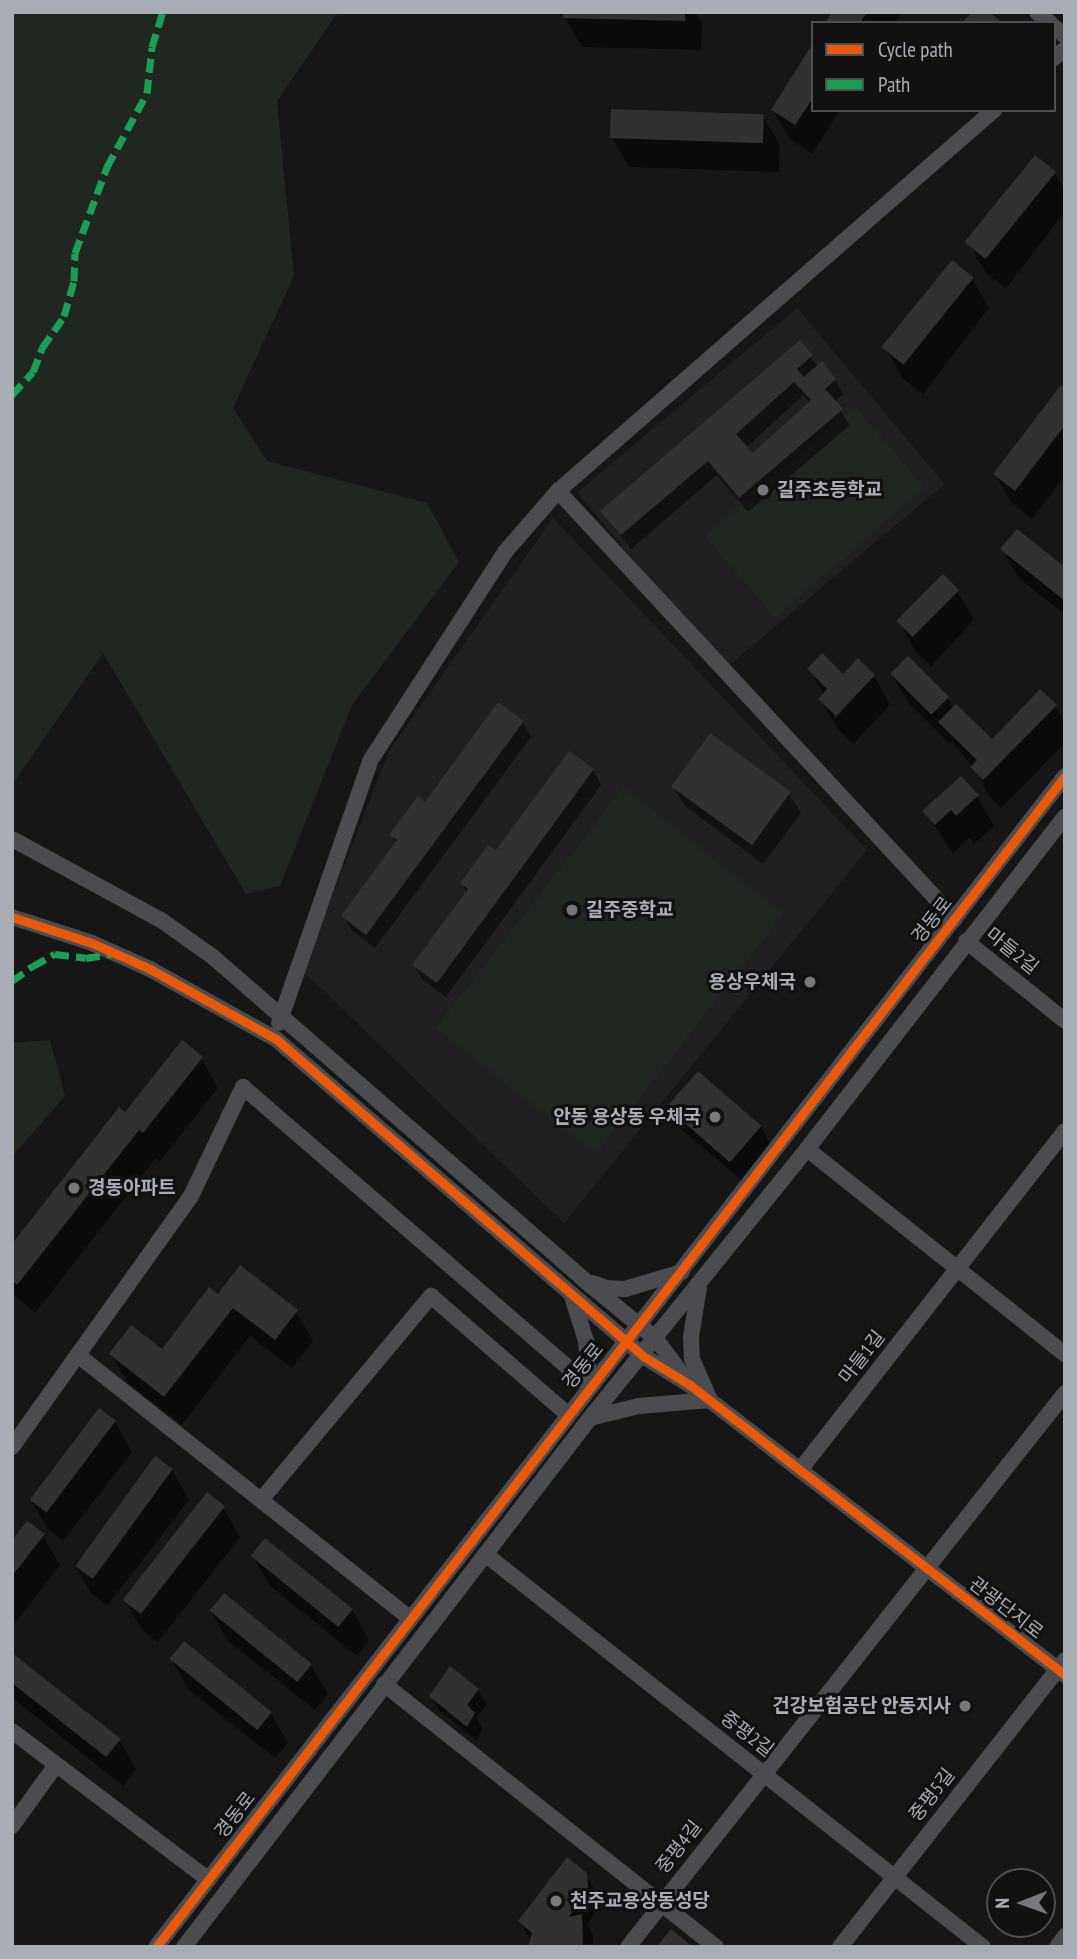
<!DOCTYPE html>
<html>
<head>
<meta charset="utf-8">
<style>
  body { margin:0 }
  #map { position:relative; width:1077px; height:1959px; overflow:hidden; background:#161617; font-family:"PT Sans Narrow","Noto Sans KR",sans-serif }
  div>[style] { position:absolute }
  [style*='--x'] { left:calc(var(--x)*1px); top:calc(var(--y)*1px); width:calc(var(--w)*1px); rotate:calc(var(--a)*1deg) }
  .built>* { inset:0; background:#202022; transform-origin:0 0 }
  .green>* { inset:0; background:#202721; transform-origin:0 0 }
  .shadow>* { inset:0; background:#0007 }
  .building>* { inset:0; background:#313132; transform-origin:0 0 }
  .minor>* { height:16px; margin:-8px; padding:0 8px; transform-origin:8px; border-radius:8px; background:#4b4c4f }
  .quiet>* { height:7px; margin-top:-3.5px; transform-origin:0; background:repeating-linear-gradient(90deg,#1a9f57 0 14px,transparent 0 21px) }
  .cycleway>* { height:9px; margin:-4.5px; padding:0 4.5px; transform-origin:4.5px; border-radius:4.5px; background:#e8590c }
  .dots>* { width:19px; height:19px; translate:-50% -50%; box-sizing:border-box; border:4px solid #111112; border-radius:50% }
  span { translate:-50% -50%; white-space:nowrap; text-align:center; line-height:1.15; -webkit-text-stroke:6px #111112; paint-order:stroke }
  .poi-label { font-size:19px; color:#a9adb6; font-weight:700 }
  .left { translate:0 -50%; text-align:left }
  .right { translate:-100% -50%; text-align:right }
  .street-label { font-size:19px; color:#a9adb6 }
  .frame { position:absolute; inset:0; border:14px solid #a9adb6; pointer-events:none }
  .legend { position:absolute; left:811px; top:21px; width:245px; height:91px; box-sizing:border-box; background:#111112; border:2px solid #4e4f54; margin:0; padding:9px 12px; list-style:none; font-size:21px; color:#a9adb6 }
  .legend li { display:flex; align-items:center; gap:14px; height:35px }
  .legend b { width:35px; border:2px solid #4e4f54 }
  .north { position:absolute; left:986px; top:1868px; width:70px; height:70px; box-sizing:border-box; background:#111112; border:2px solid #4e4f54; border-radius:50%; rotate:269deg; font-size:19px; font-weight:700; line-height:28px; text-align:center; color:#a9adb6 }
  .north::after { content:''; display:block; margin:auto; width:24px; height:32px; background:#76787e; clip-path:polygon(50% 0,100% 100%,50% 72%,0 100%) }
</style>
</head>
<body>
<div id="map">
  <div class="built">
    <i style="left:797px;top:308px;width:230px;height:287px;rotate:50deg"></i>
    <i style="clip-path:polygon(553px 518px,867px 850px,564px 1223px,303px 971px,389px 751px)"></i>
  </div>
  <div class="green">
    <i style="clip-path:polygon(12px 12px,338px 12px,277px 101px,294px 276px,233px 408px,267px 461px,427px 503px,459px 562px,352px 705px,280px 886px,246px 894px,103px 653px,12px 785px)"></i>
    <i style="left:854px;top:406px;width:108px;height:198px;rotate:49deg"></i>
    <i style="left:623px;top:788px;width:204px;height:305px;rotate:38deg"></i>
    <i style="clip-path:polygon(50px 1040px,65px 1096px,12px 1157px,12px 1043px)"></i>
  </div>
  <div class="shadow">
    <i style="clip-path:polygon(565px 12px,695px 12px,702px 23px,701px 50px,582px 47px,565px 18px)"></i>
    <i style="clip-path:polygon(834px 12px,902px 12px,895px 23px,828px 23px)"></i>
    <i style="clip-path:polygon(813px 46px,813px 110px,840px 110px,812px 154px,790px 139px,773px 110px)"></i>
    <i style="clip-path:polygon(763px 116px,780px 145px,779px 172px,629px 167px,612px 138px)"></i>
    <i style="clip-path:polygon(1055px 173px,1065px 190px,1065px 212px,1006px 288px,986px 273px,969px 244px)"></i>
    <i style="clip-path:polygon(972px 279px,989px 308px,923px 394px,903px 379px,886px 349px)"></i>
    <i style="clip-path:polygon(evenodd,800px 342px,818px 367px,835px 380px,843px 394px,834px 402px,850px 425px,748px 512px,717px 475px,631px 549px,602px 511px,800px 342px,803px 395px,810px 403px,753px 455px,746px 448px,803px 395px)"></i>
    <i style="clip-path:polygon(1065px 390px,1065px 476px,1032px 519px,1012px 503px,995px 474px)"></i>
    <i style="clip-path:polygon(1002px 549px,1065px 569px,1065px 615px,1019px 578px)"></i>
    <i style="clip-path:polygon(957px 591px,974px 620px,931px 666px,916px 652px,899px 622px)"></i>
    <i style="clip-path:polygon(evenodd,809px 669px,843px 676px,874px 676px,890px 705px,853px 744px,837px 728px,820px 699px,824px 695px,809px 669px,853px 695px,856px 697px,835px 719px,833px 716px,853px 695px)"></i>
    <i style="clip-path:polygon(892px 675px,948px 698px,953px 708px,992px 741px,1055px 706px,1065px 722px,1065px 743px,1001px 808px,989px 796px,973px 767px,951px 741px,949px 743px,909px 704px)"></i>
    <i style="clip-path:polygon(522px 722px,531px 737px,375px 948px,352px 931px,343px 916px,397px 844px,392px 835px)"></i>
    <i style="clip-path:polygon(593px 770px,601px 785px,446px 997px,423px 980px,414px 965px,467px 892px,462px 883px)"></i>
    <i style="clip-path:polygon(673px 786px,789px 794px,801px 813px,763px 864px,685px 806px)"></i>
    <i style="clip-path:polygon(977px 796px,994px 826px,974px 844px,969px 838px,953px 853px,925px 812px)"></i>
    <i style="clip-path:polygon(201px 1058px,218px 1088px,160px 1161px,156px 1158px,35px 1313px,12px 1293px,12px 1246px,126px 1115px)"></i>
    <i style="clip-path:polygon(669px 1108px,761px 1127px,772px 1147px,744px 1182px,680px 1128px)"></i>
    <i style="clip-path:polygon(218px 1297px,296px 1312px,313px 1341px,292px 1368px,250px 1336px,182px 1425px,128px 1383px,111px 1354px,162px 1352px)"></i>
    <i style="clip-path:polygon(115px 1422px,132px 1452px,63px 1541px,47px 1528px,30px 1499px)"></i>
    <i style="clip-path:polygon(172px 1470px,189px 1500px,107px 1606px,91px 1593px,74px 1564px)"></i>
    <i style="clip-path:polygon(223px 1507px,240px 1537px,158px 1642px,142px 1630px,125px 1601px)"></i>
    <i style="clip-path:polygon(43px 1536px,60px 1565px,12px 1627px,12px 1543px)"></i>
    <i style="clip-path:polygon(265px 1541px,352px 1610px,369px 1640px,357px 1656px,270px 1586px,253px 1557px)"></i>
    <i style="clip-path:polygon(211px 1612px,311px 1665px,328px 1694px,315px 1710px,228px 1641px)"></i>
    <i style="clip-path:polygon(12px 1655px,119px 1740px,136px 1769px,123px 1786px,15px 1700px,12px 1694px)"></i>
    <i style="clip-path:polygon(171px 1659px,271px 1713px,288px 1743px,275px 1758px,188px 1689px)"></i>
    <i style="clip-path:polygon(478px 1690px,487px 1705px,476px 1718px,483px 1729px,476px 1740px,439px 1710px,431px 1696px)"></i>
    <i style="clip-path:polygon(585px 1874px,597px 1894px,598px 1908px,587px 1925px,593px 1935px,593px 1947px,529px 1947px,531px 1941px,520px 1922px)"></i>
  </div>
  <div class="building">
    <i style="clip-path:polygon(564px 12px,685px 12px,685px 21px,563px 18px)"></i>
    <i style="clip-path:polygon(832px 12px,867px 12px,860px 23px,825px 23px)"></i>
    <i style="clip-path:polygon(972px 12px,989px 12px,1003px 23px,962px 23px)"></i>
    <i style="clip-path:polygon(813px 43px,813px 98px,795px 125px,771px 110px)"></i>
    <i style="left:611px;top:109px;width:153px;height:29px;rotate:2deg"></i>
    <i style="left:1035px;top:155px;width:27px;height:112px;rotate:39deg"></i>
    <i style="left:952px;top:260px;width:28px;height:112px;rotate:39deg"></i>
    <i style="clip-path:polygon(evenodd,800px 340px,813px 355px,797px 369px,804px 377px,822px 361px,836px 379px,825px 389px,843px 409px,739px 498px,708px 461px,621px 535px,600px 511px,800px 340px,794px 382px,811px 400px,753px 453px,736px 434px,794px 382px)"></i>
    <i style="clip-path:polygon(1061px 385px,1065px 388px,1065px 425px,1015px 491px,993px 474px)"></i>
    <i style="clip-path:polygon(1017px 529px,1065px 567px,1065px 601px,1000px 549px)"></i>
    <i style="left:943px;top:574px;width:23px;height:66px;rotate:45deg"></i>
    <i style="clip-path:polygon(822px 653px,843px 674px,858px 658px,875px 675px,836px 716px,818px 699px,827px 689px,807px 669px)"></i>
    <i style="left:908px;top:656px;width:58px;height:25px;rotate:45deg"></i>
    <i style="clip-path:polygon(1040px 689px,1057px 705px,983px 780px,970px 767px,977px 760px,938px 722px,956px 704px,992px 739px)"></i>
    <i style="clip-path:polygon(498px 702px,524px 721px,366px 935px,341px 916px,397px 840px,389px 835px,418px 796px,425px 802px)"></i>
    <i style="left:710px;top:733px;width:100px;height:66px;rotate:36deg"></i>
    <i style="clip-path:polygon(569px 751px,594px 769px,437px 983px,412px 965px,468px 889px,460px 883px,488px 845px,496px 850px)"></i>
    <i style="clip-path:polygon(961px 776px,979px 795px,956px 816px,951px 810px,935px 825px,922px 811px)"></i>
    <i style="clip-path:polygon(182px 1040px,203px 1057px,143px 1133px,139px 1130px,17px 1285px,12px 1280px,12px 1244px,119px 1107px,125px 1112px)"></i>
    <i style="left:698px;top:1071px;width:84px;height:48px;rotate:41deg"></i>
    <i style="clip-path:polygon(240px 1265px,298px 1310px,275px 1340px,233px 1308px,164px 1397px,109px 1354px,131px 1325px,162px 1349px,209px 1287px,218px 1294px)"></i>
    <i style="left:99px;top:1408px;width:21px;height:115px;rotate:37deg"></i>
    <i style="left:155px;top:1456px;width:22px;height:136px;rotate:36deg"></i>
    <i style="left:207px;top:1492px;width:23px;height:137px;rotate:38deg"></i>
    <i style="clip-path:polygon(27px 1521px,45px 1534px,12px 1576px,12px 1540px)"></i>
    <i style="left:265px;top:1538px;width:113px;height:23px;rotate:39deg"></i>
    <i style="left:224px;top:1593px;width:113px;height:23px;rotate:39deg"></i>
    <i style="left:184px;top:1641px;width:113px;height:23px;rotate:39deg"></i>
    <i style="clip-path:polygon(12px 1653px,121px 1739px,106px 1757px,12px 1683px)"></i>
    <i style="clip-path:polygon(450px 1666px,479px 1689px,467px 1705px,475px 1713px,467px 1727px,429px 1696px)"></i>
    <i style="clip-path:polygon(567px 1857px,587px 1873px,588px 1887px,569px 1917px,582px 1914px,583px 1947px,528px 1947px,532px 1933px,518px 1921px)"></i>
    <i style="clip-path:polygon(671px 1929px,693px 1947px,656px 1947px)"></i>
  </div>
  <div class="minor">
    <i style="--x:1037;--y:12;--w:17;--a:40"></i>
    <i style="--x:1054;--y:27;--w:14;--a:39"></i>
    <i style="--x:1054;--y:58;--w:14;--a:-39"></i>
    <i style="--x:14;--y:840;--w:167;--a:28.6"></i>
    <i style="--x:161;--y:920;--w:64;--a:35.4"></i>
    <i style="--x:213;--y:957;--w:492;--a:41"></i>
    <i style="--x:584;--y:1280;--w:93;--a:39.3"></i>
    <i style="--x:656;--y:1339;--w:47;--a:53.6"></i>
    <i style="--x:12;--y:917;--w:84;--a:18"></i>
    <i style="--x:92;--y:943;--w:64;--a:24.1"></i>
    <i style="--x:150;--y:969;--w:144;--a:29.1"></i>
    <i style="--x:276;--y:1039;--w:485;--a:40.8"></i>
    <i style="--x:643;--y:1356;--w:55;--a:31.7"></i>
    <i style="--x:690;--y:1385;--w:474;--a:37.7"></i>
    <i style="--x:955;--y:919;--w:584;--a:-132.85"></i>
    <i style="--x:558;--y:491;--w:579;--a:-41.15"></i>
    <i style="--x:966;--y:941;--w:127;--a:38.9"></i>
    <i style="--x:279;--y:1023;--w:277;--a:-70.8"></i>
    <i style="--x:370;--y:761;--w:249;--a:-57.1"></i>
    <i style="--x:505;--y:552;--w:81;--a:-49"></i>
    <i style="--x:807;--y:1149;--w:330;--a:38.5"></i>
    <i style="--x:593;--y:1283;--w:14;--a:21"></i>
    <i style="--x:606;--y:1288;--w:19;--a:3"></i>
    <i style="--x:625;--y:1289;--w:59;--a:-16.6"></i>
    <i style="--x:572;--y:1296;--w:47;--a:72.7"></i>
    <i style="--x:586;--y:1341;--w:45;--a:84.9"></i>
    <i style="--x:79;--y:1356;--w:421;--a:38.4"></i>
    <i style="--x:590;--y:1418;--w:50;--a:-13.8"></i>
    <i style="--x:639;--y:1406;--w:71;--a:-4.8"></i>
    <i style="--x:710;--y:1400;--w:45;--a:-113.7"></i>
    <i style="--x:692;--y:1359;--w:22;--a:-93"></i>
    <i style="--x:691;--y:1337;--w:51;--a:-80.9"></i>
    <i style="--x:12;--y:1447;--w:308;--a:-54.5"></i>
    <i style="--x:191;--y:1196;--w:121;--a:-64.5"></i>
    <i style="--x:243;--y:1087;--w:458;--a:40.8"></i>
    <i style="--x:800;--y:1470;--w:430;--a:-52"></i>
    <i style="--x:261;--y:1500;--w:266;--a:-50.2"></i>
    <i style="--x:431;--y:1296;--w:180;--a:40.9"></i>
    <i style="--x:485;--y:1554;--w:634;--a:38.28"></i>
    <i style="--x:384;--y:1684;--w:424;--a:38.4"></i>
    <i style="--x:12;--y:1731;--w:246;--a:37.1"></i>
    <i style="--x:12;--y:1826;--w:75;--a:-54.2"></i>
    <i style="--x:156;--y:1947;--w:1482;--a:-52.18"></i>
    <i style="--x:184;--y:1947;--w:667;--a:-52.49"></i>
    <i style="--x:590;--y:1418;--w:346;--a:-51.1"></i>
    <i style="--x:807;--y:1149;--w:421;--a:-52.2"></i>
    <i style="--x:628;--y:1947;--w:706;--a:-51.73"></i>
    <i style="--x:840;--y:1947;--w:365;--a:-51.9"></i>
    <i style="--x:1057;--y:1947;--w:14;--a:-54"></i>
  </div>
  <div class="quiet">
    <i style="--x:12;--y:395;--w:31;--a:-48"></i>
    <i style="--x:33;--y:372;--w:26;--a:-69"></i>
    <i style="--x:42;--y:348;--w:39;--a:-55"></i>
    <i style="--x:64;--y:316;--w:36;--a:-74"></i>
    <i style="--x:74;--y:281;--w:28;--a:-88"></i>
    <i style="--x:75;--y:253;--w:92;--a:-69.6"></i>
    <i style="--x:107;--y:167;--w:84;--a:-61.6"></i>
    <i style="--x:147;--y:93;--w:46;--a:-83.8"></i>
    <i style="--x:152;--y:47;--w:37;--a:-73"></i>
    <i style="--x:12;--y:981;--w:26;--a:-36"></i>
    <i style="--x:33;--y:966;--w:25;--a:-29"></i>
    <i style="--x:55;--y:954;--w:31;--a:7"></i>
    <i style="--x:86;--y:958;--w:26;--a:-9"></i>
  </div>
  <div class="cycleway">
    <i style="--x:12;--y:917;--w:84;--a:18"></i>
    <i style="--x:92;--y:943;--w:64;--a:24.1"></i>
    <i style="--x:150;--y:969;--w:144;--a:29.1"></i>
    <i style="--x:276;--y:1039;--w:485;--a:40.8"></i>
    <i style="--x:643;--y:1356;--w:55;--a:31.7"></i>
    <i style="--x:690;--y:1385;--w:474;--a:37.7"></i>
    <i style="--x:156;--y:1947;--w:1482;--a:-52.18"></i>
  </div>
  <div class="dots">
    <i style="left:763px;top:490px;background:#76787e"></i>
    <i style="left:572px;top:910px;background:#76787e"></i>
    <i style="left:810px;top:982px;background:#76787e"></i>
    <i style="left:715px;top:1117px;background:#76787e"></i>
    <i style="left:74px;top:1188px;background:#76787e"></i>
    <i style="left:965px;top:1706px;background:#76787e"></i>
    <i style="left:556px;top:1901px;background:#76787e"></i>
  </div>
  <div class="poi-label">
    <span class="left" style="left:777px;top:490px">길주초등학교</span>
    <span class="left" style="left:586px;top:910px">길주중학교</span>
    <span class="right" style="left:796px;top:982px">용상우체국</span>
    <span class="right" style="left:701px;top:1117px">안동 용상동 우체국</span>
    <span class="left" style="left:88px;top:1188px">경동아파트</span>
    <span class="right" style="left:951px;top:1706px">건강보험공단 안동지사</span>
    <span class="left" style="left:570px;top:1901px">천주교용상동성당</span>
  </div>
  <div class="street-label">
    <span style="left:932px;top:920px;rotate:-52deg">경동로</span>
    <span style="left:1012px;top:951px;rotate:39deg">마들2길</span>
    <span style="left:862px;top:1357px;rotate:-52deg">마들1길</span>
    <span style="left:583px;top:1366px;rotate:-51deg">경동로</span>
    <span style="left:1006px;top:1608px;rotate:38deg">관광단지로</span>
    <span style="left:747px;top:1734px;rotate:38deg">중평2길</span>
    <span style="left:932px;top:1795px;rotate:-52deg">중평5길</span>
    <span style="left:235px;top:1815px;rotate:-52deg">경동로</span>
    <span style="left:679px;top:1847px;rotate:-52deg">중평4길</span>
  </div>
  <div class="frame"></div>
  <ul class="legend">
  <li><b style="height:9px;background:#e8590c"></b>Cycle path</li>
  <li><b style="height:9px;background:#1a9f57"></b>Path</li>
  </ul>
  <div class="north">N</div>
</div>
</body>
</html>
